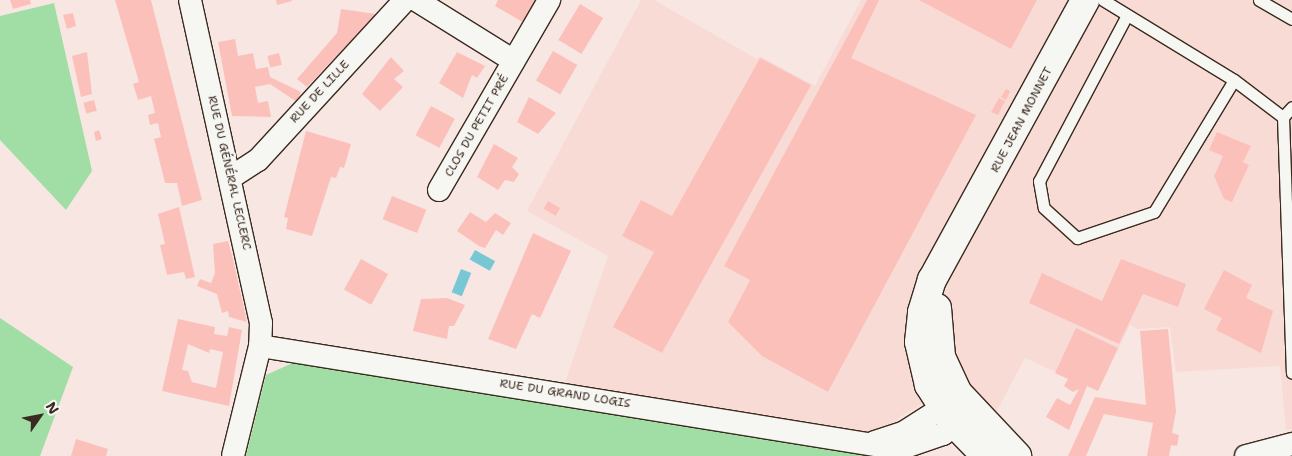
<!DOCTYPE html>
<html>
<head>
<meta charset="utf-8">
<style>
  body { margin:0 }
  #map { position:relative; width:1292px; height:456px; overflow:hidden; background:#f8e6e2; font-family:"Shantell Sans",sans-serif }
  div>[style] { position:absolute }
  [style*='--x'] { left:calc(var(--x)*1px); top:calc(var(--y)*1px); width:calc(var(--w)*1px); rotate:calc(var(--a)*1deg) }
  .built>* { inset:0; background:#f9dbd6 }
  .green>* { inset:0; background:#a0dea6 }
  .water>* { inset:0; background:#78c7d5; transform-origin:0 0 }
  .building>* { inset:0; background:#fcc0bb; transform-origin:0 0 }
  .roads { filter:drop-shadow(1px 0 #3b2a1e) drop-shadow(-1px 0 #3b2a1e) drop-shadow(0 1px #3b2a1e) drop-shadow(0 -1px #3b2a1e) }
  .lane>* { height:11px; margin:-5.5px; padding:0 5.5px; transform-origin:5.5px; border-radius:5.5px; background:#f6f6f2 }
  .street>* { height:22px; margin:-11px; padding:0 11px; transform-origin:11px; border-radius:11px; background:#f6f6f2 }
  .secondary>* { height:28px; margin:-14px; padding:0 14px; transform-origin:14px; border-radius:14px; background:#f6f6f2 }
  span { translate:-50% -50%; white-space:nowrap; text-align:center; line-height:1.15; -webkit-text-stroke:4.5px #f6f6f2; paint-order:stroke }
  .street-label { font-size:12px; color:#3b2a1e }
  .north { position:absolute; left:15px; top:391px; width:50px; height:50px; -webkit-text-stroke:4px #f6f6f2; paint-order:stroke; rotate:57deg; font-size:14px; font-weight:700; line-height:20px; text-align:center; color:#3b2a1e }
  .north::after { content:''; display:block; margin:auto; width:18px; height:22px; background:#3b2a1e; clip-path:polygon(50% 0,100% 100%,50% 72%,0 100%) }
</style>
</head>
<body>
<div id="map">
  <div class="built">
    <i style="clip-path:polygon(641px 0,654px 0,757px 59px,760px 56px,815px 86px,861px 0,1292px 0,1292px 429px,1286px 430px,1280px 366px,1176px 372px,1170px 327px,1138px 329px,1130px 325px,1098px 391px,1025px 358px,994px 416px,973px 398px,921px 405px,898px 418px,883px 453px,733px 434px,558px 403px,608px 256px,527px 211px)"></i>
  </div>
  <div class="green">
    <i style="clip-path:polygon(54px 3px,92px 171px,66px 210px,0 140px,0 16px)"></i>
    <i style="clip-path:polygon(0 318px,73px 367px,40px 456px,0 456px)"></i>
    <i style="clip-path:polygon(297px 361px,733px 434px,883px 453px,883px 456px,246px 456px,266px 375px)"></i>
  </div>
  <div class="water">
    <i style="left:475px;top:250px;width:23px;height:11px;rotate:29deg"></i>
    <i style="left:461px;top:269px;width:11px;height:25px;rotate:22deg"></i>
  </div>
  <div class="building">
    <i style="clip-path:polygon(10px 0,30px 0,31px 4px,13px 9px)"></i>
    <i style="clip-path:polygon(115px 0,151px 0,202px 200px,182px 206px,177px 183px,165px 183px,154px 139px,161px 137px,158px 123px,150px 125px,148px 115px,155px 113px,151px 96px,138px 100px,133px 84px,139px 82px)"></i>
    <i style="clip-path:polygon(276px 0,292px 0,292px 1px,277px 5px)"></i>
    <i style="clip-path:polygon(498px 0,537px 0,524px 23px,495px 6px)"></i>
    <i style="clip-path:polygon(867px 0,879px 0,851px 58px,976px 115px,828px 392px,762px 356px,728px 322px,750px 280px,724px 266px)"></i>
    <i style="clip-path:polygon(919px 0,1037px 0,1011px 49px)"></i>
    <i style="left:580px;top:4px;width:27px;height:42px;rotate:31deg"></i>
    <i style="clip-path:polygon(341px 9px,376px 14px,307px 87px,297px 79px,337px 33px)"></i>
    <i style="clip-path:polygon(73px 13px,76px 26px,67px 29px,63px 15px)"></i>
    <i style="clip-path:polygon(235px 39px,238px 56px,253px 53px,256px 69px,268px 67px,270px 77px,301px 92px,297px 102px,270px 84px,255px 87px,258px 103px,268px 101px,271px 117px,232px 116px,218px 42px)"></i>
    <i style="left:553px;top:51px;width:28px;height:34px;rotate:30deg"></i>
    <i style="clip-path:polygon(87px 52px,92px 94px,81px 97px,72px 56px)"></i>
    <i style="clip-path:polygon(457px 52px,485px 66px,477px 78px,472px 75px,463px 98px,439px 83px)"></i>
    <i style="left:279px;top:53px;width:12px;height:12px;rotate:76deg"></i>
    <i style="clip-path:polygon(391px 57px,404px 71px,394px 79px,403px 87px,380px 111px,362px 94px)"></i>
    <i style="clip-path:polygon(760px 58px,811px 85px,662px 353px,613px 327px,654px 252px,622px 236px,641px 200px,672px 216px)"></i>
    <i style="clip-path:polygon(1006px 89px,1010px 91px,1006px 100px,1001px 97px)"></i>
    <i style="clip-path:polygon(529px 97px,556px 113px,538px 134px,517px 122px)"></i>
    <i style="clip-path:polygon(999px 98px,1005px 101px,998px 115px,991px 112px)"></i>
    <i style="left:94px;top:100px;width:11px;height:11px;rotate:75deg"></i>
    <i style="left:431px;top:106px;width:27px;height:33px;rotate:28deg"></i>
    <i style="clip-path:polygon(99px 130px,102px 139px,96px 141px,94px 132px)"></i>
    <i style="clip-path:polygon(306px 131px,351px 144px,344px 168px,340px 167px,336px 178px,331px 177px,312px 236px,286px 229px,288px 218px,284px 217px)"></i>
    <i style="clip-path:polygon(1217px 132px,1251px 146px,1243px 162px,1249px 165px,1232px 202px,1224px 199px,1214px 176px,1223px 156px,1209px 150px)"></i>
    <i style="clip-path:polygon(494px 144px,518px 158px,512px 167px,519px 174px,514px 182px,505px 180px,498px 190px,477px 177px)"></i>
    <i style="left:392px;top:196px;width:37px;height:25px;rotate:22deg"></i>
    <i style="left:548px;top:201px;width:14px;height:9px;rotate:30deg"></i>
    <i style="clip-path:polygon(179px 207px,195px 277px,186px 279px,184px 272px,167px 275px,160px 245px,165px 244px,158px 214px)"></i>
    <i style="clip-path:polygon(470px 212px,486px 222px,495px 213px,511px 223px,503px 235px,496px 230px,485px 248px,479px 246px,457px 231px)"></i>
    <i style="clip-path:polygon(533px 233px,571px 251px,540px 318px,532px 314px,516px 349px,488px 339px)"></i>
    <i style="clip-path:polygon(228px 241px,233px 259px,247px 322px,229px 317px,228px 311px,222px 313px,217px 294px,197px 286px,200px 279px,211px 283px,215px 273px,213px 244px)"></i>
    <i style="left:361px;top:259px;width:31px;height:35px;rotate:29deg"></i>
    <i style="clip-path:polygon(1121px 259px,1186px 284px,1178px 307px,1143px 294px,1119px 344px,1029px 303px,1042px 273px,1102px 301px)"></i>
    <i style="clip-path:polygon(1224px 270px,1252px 285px,1246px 298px,1273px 311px,1261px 353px,1216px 330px,1222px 318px,1204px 309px)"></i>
    <i style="clip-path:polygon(447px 298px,465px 305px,454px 326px,449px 326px,447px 339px,413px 331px,421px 299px)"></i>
    <i style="clip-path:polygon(evenodd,178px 319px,215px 327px,214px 334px,227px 336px,229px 327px,242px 330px,229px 406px,162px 391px,178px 319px,188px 344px,209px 353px,210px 349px,223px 352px,216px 388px,192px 382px,188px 371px,182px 370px,188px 344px)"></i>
    <i style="clip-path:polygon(1076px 328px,1118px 348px,1098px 391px,1087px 386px,1069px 430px,1046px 417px,1057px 398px,1070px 405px,1079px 389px,1073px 392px,1064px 386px,1068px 379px,1055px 373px)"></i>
    <i style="clip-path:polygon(1168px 329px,1176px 411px,1172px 433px,1179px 435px,1177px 446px,1171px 445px,1169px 456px,1147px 456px,1153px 423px,1104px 414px,1086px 456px,1068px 456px,1095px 397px,1146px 405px,1140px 331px)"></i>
    <i style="clip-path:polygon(76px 439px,108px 449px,106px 456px,71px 456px)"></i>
  </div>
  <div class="roads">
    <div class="lane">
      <i style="--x:1103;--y:0;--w:153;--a:31.4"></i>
      <i style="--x:1234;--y:80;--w:61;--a:37.1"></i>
      <i style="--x:1283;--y:117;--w:256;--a:88"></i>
      <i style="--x:1259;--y:0;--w:38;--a:30"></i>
      <i style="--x:1127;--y:15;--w:188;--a:117.9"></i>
      <i style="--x:1039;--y:181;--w:27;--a:80"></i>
      <i style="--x:1044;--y:208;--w:45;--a:42.3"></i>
      <i style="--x:1077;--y:238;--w:81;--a:-18.7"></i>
      <i style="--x:1154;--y:212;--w:154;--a:-58.8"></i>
      <i style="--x:1283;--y:117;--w:13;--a:-48"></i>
    </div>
    <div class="street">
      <i style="--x:190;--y:0;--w:331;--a:77.6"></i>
      <i style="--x:261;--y:323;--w:23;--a:92"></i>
      <i style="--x:260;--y:346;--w:113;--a:103.8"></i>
      <i style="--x:416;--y:0;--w:115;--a:31.9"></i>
      <i style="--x:230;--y:178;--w:33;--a:-33"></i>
      <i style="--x:258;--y:160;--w:217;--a:-47.4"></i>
      <i style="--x:439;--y:190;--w:220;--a:-59.9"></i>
      <i style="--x:260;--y:346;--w:647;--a:9.16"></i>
      <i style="--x:899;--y:449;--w:46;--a:-18.8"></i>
      <i style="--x:943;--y:434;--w:18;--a:-38"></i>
      <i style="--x:957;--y:423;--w:14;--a:-86"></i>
      <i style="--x:875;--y:442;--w:29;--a:-18"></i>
      <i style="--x:903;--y:433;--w:46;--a:-32.7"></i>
      <i style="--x:942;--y:408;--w:18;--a:19"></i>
      <i style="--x:1246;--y:456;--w:48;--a:-14.6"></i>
    </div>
    <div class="secondary">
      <i style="--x:937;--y:308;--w:49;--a:85.3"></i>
      <i style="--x:941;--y:357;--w:38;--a:65"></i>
      <i style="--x:957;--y:392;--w:88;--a:46.8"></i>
      <i style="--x:986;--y:456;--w:49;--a:-134.2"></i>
      <i style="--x:952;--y:421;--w:43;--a:-122.6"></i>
      <i style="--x:929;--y:385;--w:44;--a:-103.1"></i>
      <i style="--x:919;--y:342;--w:30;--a:-84"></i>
      <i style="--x:922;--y:312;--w:34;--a:-73"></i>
      <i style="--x:932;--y:280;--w:319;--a:-61.3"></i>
    </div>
  </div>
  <div class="street-label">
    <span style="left:320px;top:92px;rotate:-47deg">RUE DE LILLE</span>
    <span style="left:1022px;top:120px;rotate:-62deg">RUE JEAN MONNET</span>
    <span style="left:477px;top:126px;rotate:-60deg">CLOS DU PETIT PRÉ</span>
    <span style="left:229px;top:173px;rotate:77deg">RUE DU GÉNÉRAL LECLERC</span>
    <span style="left:565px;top:394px;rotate:9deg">RUE DU GRAND LOGIS</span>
  </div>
  <div class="north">N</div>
</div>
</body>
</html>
